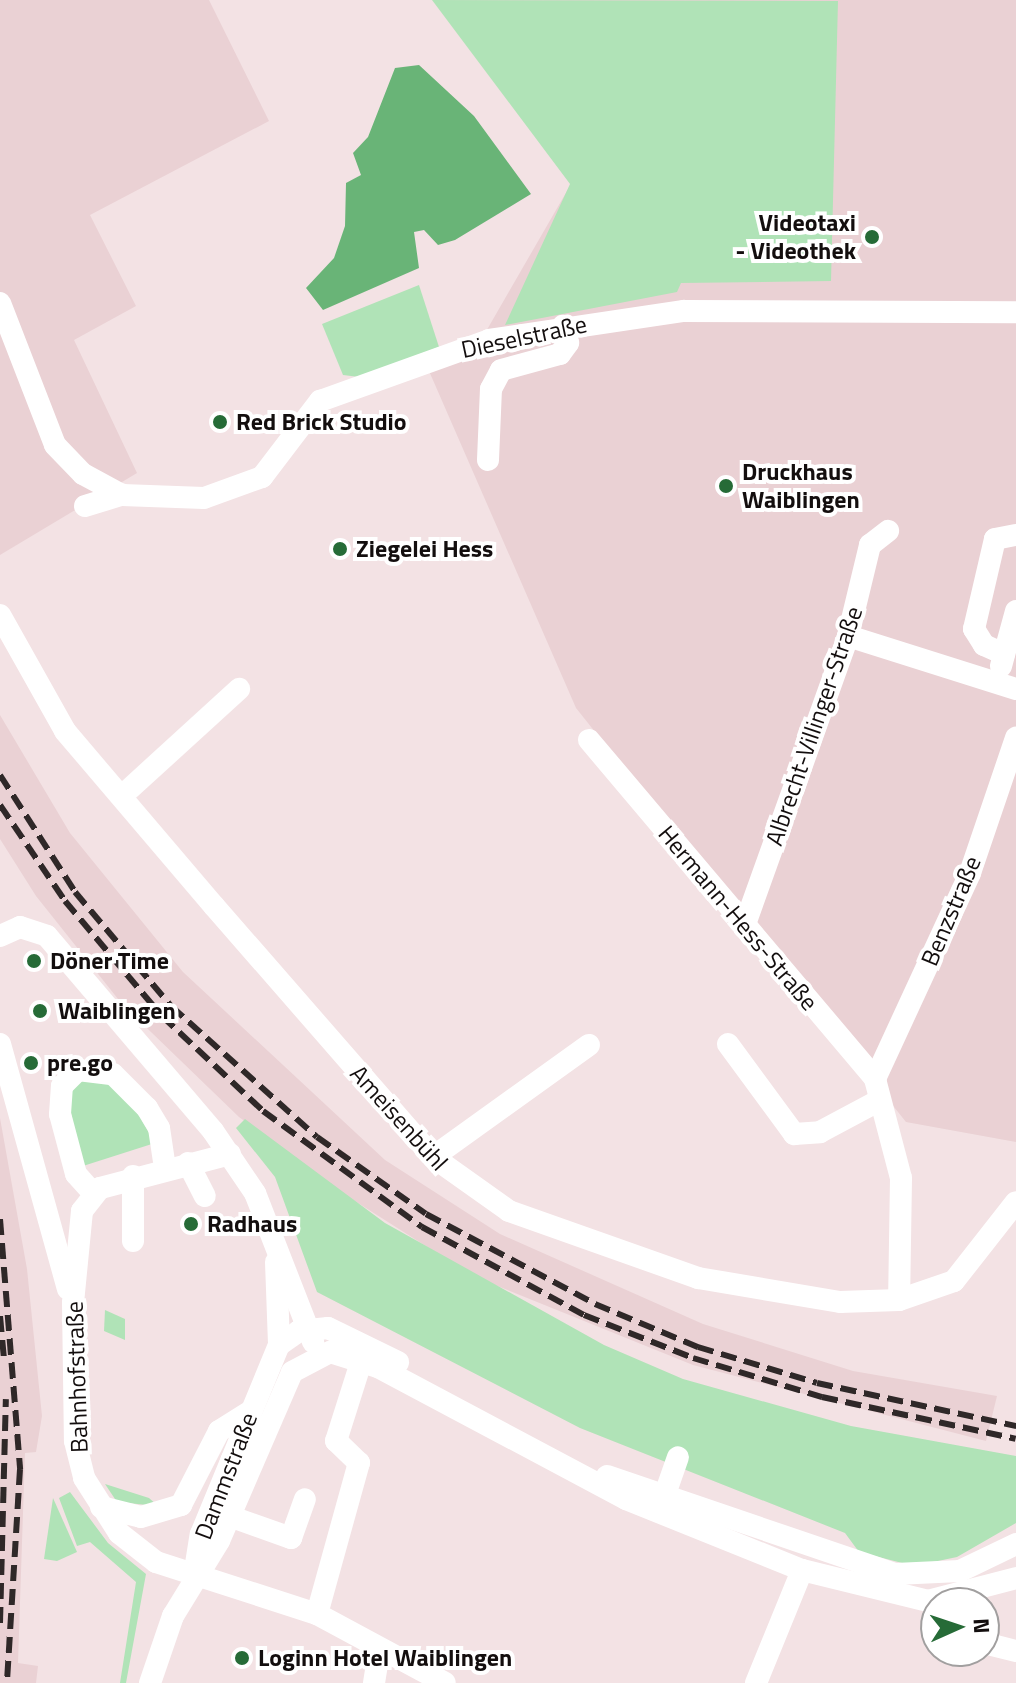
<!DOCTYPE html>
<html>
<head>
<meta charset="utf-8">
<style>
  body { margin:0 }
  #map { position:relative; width:1016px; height:1683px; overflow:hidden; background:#f3e2e4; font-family:"Titillium Web",sans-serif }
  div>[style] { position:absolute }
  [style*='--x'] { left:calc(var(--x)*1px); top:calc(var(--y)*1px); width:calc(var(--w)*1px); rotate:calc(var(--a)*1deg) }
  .built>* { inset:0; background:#ead1d4 }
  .green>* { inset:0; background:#b0e3b7 }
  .water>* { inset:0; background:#69b477 }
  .minor>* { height:22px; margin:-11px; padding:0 11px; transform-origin:11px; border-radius:11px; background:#fff }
  .rail>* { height:6px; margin-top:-3px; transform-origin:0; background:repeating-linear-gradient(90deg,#2f2828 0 16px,transparent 0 24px) }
  .dots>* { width:22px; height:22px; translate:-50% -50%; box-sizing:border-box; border:4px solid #fff; border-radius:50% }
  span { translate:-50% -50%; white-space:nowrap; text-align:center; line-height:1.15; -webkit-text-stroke:8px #fff; paint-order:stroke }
  .poi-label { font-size:24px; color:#130e0e; font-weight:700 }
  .right { translate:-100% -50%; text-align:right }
  .left { translate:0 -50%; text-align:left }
  .street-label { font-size:24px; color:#130e0e }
  .north { position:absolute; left:920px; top:1587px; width:80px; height:80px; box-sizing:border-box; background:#fff; border:2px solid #a19f9f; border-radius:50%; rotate:87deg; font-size:22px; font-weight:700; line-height:32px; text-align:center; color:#130e0e }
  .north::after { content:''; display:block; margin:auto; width:28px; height:36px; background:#266b37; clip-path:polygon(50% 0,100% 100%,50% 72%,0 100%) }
</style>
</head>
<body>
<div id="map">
  <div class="built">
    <i style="clip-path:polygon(0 0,209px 0,269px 121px,90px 215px,136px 306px,74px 340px,137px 473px,0 555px)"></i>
    <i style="clip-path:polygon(433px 0,1016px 0,1016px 1142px,906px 1122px,576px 708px,429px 371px,473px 354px,571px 184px)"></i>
    <i style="clip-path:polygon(0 715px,70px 833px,183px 972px,385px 1160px,500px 1234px,703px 1324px,853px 1371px,997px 1396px,986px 1441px,693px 1365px,473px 1276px,347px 1196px,239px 1117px,122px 1004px,36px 896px,0 839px)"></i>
    <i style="clip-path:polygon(0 1118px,27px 1269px,42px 1416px,36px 1452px,25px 1453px,18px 1663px,38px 1666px,36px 1683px,0 1683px)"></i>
  </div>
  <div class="green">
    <i style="clip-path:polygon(432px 0,838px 1px,831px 281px,681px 283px,677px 292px,505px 325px,570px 184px)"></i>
    <i style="clip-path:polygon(419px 285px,439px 347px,359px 377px,343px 375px,322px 324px)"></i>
    <i style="clip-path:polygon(100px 1074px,131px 1101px,155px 1143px,83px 1166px,66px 1092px,74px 1081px)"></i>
    <i style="clip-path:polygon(245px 1119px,385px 1223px,604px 1345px,683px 1379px,851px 1426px,1016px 1456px,1016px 1523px,957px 1557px,914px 1566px,859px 1552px,845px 1533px,580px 1428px,317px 1292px,275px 1177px,236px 1128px)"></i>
    <i style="clip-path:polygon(105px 1310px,125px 1319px,125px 1340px,104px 1331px)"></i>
    <i style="clip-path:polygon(105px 1484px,149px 1498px,158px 1506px,117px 1502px)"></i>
    <i style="clip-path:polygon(70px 1492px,108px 1543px,146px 1574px,126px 1683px,120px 1683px,136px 1582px,90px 1542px,77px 1546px,59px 1498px)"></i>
    <i style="clip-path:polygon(53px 1498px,77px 1552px,57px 1561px,44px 1559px)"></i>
  </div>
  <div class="water">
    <i style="clip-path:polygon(419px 65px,474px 116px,531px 194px,455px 240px,438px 245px,424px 230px,414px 232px,419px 268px,323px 310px,306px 288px,334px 258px,345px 226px,346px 183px,361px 175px,353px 153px,368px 137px,395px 68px)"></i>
  </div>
  <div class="minor">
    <i style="--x:0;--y:303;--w:152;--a:68.8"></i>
    <i style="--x:55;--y:445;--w:40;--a:46"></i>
    <i style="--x:83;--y:474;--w:44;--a:28.3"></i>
    <i style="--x:488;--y:460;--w:71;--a:-87.6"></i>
    <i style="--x:491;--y:389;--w:21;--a:-62"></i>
    <i style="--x:501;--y:370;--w:61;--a:-15.2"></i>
    <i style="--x:560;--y:354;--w:14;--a:-54"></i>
    <i style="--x:568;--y:343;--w:18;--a:-106"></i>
    <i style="--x:85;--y:506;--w:39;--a:-17"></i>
    <i style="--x:122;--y:495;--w:82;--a:2.1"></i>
    <i style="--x:204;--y:498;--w:62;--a:-19.9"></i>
    <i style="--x:262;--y:477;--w:96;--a:-52.7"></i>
    <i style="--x:320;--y:401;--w:180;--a:-19.8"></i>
    <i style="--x:489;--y:340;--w:197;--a:-8.5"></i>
    <i style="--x:684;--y:311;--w:332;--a:0.2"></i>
    <i style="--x:0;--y:615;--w:133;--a:60.7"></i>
    <i style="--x:65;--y:731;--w:230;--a:49.6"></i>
    <i style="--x:214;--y:906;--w:333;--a:48.9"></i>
    <i style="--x:433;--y:1157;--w:93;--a:35.4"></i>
    <i style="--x:509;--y:1211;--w:201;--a:19.5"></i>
    <i style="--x:698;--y:1278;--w:144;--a:9.6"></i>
    <i style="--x:840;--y:1302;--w:59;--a:-1.9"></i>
    <i style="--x:899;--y:1300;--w:58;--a:-19.1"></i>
    <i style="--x:954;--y:1281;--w:100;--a:-51.9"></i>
    <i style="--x:848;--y:636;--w:176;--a:17.5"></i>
    <i style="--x:1004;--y:654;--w:22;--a:-156"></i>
    <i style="--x:984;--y:645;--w:19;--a:-122"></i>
    <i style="--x:974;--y:629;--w:92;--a:-76.9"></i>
    <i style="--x:995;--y:539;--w:21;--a:-11"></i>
    <i style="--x:1001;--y:666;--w:57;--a:-74.7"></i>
    <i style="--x:589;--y:740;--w:444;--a:49.8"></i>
    <i style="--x:875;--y:1079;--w:102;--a:75.3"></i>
    <i style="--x:901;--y:1178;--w:122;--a:90.9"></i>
    <i style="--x:124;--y:794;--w:156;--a:-42.4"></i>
    <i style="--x:744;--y:927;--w:309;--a:-70.3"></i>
    <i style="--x:848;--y:636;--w:94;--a:-76.4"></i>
    <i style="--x:870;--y:545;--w:23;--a:-38"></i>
    <i style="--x:0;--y:936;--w:22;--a:-24"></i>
    <i style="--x:20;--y:927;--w:28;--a:18"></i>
    <i style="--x:47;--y:936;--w:256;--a:49.6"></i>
    <i style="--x:213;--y:1131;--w:75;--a:55.9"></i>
    <i style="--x:255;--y:1193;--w:160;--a:68.7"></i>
    <i style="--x:0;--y:1044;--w:254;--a:74.5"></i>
    <i style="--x:728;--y:1044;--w:112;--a:53.7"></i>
    <i style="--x:794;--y:1134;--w:26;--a:-4"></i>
    <i style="--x:820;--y:1132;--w:68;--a:-28.1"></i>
    <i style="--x:875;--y:1079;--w:227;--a:-65.2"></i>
    <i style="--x:970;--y:873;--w:143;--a:-71.2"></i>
    <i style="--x:230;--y:1154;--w:134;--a:165.3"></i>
    <i style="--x:100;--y:1188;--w:29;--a:128"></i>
    <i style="--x:82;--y:1211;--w:92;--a:95.6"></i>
    <i style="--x:73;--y:1303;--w:138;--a:89.2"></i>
    <i style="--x:75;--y:1441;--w:38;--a:76"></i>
    <i style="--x:84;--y:1478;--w:65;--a:57.5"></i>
    <i style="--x:119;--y:1533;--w:47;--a:38.1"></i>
    <i style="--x:156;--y:1562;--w:169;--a:17.9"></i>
    <i style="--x:317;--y:1614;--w:145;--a:28.3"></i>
    <i style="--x:433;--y:1157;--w:192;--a:-35.7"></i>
    <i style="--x:188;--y:1163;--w:37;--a:63"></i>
    <i style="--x:133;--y:1176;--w:65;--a:90"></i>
    <i style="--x:93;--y:1193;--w:25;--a:-132"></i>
    <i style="--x:76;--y:1174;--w:62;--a:-104.9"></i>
    <i style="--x:60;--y:1114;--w:28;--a:-86"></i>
    <i style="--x:62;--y:1086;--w:23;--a:-45"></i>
    <i style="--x:78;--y:1070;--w:35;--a:7"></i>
    <i style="--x:113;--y:1074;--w:48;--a:45"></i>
    <i style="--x:147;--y:1108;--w:23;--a:59"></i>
    <i style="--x:159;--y:1128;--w:40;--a:81.5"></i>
    <i style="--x:276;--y:1262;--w:83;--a:87.9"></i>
    <i style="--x:607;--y:1476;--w:304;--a:18.8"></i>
    <i style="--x:895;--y:1574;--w:65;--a:-2.6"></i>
    <i style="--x:960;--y:1571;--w:62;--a:-25.7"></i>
    <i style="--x:664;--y:1497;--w:42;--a:-70.7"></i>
    <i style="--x:101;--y:1507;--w:41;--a:14"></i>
    <i style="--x:141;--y:1517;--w:42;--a:-16.7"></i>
    <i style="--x:181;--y:1505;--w:83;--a:-62.8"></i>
    <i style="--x:219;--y:1431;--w:38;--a:-32"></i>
    <i style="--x:229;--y:1516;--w:66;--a:19.5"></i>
    <i style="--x:291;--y:1538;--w:41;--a:-70.3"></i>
    <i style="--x:195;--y:1570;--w:36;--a:-81"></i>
    <i style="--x:201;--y:1534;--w:204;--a:-67.6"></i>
    <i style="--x:279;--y:1345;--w:24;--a:-35"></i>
    <i style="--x:299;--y:1331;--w:29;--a:-6"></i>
    <i style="--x:328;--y:1328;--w:78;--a:25.9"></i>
    <i style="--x:317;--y:1614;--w:157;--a:-74.5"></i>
    <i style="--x:359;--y:1463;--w:32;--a:-136"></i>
    <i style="--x:336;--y:1441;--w:86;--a:-72.4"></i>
    <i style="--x:992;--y:1645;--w:25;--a:14"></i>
    <i style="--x:150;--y:1683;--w:71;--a:-71.1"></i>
    <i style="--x:173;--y:1616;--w:88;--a:-58.5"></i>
    <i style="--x:219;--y:1541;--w:184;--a:-66.6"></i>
    <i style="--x:292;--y:1372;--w:43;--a:-27.8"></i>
    <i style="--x:330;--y:1352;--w:50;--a:17.4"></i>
    <i style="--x:378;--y:1367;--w:281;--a:28"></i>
    <i style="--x:626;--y:1499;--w:190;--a:22"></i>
    <i style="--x:802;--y:1570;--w:130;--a:13.8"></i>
    <i style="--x:928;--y:1601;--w:91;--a:-14.6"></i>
    <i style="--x:374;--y:1683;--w:33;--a:-81"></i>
    <i style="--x:756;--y:1683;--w:122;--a:-67.8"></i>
  </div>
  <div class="rail">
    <i style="--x:0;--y:775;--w:139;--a:57.3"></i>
    <i style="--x:75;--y:892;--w:149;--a:49.9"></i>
    <i style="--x:171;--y:1006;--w:196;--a:41.9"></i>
    <i style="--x:317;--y:1137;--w:133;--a:35.2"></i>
    <i style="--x:426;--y:1214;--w:191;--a:28"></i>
    <i style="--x:595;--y:1304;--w:112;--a:22.7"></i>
    <i style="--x:698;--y:1347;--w:124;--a:16.8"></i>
    <i style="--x:817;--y:1383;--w:204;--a:12.2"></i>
    <i style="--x:0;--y:805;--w:116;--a:55.9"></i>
    <i style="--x:65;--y:901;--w:150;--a:49.9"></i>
    <i style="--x:162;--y:1016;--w:139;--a:43.2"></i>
    <i style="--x:263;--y:1111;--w:197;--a:36.1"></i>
    <i style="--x:422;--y:1227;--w:184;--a:28.5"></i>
    <i style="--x:584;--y:1315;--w:117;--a:21.5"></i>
    <i style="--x:693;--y:1358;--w:135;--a:16.8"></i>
    <i style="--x:822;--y:1397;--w:198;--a:12.2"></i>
    <i style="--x:0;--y:1219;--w:251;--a:85.4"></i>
    <i style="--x:20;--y:1469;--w:214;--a:93.5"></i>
    <i style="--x:0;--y:1316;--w:43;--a:84.7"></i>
    <i style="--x:0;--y:1623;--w:224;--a:-88.5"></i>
  </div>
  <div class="dots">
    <i style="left:872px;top:237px;background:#266b37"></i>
    <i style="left:220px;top:422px;background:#266b37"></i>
    <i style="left:726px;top:486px;background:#266b37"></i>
    <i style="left:340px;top:549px;background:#266b37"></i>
    <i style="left:34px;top:961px;background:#266b37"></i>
    <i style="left:40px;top:1011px;background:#266b37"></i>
    <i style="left:31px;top:1063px;background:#266b37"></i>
    <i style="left:191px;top:1224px;background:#266b37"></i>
    <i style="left:242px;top:1658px;background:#266b37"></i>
  </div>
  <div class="poi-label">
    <span class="right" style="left:856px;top:237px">Videotaxi<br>- Videothek</span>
    <span class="left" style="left:236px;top:422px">Red Brick Studio</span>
    <span class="left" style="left:742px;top:486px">Druckhaus<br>Waiblingen</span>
    <span class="left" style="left:356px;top:549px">Ziegelei Hess</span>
    <span class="left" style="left:50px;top:961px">Döner Time</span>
    <span class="left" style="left:58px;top:1011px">Waiblingen</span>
    <span class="left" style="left:47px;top:1063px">pre.go</span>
    <span class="left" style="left:207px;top:1224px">Radhaus</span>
    <span class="left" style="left:258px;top:1658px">Loginn Hotel Waiblingen</span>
  </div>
  <div class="street-label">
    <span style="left:524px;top:337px;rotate:-12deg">Dieselstraße</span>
    <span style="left:814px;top:726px;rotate:-71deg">Albrecht-Villinger-Straße</span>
    <span style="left:951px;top:911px;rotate:-67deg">Benzstraße</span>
    <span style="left:738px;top:918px;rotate:50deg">Hermann-Hess-Straße</span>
    <span style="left:399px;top:1118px;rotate:48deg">Ameisenbühl</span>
    <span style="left:77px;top:1377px;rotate:-92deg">Bahnhofstraße</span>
    <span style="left:226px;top:1476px;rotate:-69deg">Dammstraße</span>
  </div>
  <div class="north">N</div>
</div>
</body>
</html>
